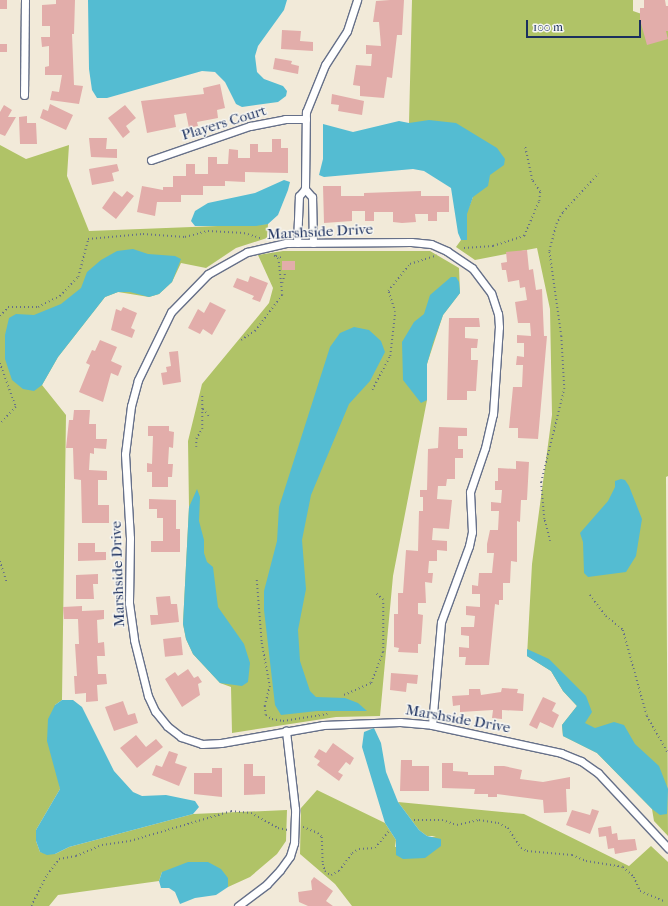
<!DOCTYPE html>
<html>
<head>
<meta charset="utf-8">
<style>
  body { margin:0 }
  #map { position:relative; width:668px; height:906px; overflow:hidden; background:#f2ead9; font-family:"IM FELL French Canon",serif }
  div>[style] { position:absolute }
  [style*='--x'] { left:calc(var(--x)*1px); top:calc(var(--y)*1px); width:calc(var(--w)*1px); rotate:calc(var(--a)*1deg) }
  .green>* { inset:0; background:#b0c367 }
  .water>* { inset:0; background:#54bcd2 }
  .building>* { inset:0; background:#e2adaa; transform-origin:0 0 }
  .path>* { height:1.5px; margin-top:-0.75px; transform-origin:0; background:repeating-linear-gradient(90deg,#667089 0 1px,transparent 0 4px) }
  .roads { filter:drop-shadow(1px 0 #667089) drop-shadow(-1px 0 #667089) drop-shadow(0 1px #667089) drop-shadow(0 -1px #667089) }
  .street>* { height:7px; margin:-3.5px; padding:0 3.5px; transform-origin:3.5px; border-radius:3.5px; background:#fff }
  span { translate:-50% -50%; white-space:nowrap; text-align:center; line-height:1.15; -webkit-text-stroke:3px #f6f6f2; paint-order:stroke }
  .street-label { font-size:15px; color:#1b2f5e }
  .scale { position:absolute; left:526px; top:20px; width:115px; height:18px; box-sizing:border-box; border:2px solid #1b2f5e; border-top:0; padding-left:5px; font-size:12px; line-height:14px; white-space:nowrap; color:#1b2f5e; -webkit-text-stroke:3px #f6f6f2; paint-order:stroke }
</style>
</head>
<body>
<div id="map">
  <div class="green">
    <i style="clip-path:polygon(412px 0,633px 0,633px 11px,668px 23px,668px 476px,666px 477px,668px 836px,654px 821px,652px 809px,597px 753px,563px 736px,562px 725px,577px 706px,563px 691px,551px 671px,527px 656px,532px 564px,552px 415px,550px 309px,537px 248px,475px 260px,456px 247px,461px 240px,467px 240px,466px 214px,473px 197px,409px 123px)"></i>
    <i style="clip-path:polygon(0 145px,26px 159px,69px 145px,67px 176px,89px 231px,268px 224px,267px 238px,236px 248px,206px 268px,181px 263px,172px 282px,159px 294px,149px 297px,118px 292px,105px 297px,58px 357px,42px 385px,66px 415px,62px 700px,55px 705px,60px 789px,36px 830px,36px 841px,40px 852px,55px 854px,69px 847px,193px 814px,287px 810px,286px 841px,277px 854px,250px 877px,228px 887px,228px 878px,162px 872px,159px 881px,58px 895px,49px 906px,0 906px)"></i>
    <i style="clip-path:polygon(283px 251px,430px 251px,459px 268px,460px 293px,443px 315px,427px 364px,427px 400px,393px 576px,380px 716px,336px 717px,232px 733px,231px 687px,220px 683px,193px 654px,186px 639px,183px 624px,189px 507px,188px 441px,202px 384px,269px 303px,273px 288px,258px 255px)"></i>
    <i style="clip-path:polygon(317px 790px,385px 823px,396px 840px,395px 847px,436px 836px,427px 836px,419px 830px,398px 802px,524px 814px,629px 866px,651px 846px,668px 862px,668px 906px,352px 906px,335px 884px,300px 854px,301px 808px)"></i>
  </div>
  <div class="water">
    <i style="clip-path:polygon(88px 0,287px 0,284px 10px,258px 46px,255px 56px,257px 72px,264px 79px,283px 86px,287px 91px,286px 96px,278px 102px,242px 107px,236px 104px,225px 82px,215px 72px,202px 71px,107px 98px,97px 98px,92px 90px,89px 69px)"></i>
    <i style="clip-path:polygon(429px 120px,456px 123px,497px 148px,505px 159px,504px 165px,490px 175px,488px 186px,473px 197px,467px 214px,467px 240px,461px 240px,458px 233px,451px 188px,424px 171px,413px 169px,324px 177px,319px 175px,323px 159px,323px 124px,353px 132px,399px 121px,409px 123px)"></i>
    <i style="clip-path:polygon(284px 180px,290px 182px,288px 190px,278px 215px,268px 224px,256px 226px,195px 226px,191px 221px,195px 211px,208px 203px,255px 193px)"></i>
    <i style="clip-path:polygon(133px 249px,148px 254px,175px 256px,181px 259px,172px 282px,159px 294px,149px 297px,130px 292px,118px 292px,105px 297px,58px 357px,42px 385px,34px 391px,23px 389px,12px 380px,5px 359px,5px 335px,9px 318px,16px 314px,34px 315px,61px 304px,81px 288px,87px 272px,101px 260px,117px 251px)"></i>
    <i style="clip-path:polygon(451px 277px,456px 277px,459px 282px,460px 293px,443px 315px,433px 343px,427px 364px,427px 400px,421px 403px,403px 380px,402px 342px,414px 322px,424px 314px,430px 295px)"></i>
    <i style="clip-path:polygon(354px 327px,369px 330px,381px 341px,385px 352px,370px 381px,349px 404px,311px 495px,302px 540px,306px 589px,298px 630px,300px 661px,310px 691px,316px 697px,345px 698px,358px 703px,367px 711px,317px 711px,281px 715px,275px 705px,264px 610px,264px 591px,277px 541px,279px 507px,330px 347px,340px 333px)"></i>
    <i style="clip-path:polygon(621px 479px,625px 480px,629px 486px,642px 519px,636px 556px,626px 572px,588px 577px,584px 573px,583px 542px,580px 533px,608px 501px,615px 487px,615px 481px)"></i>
    <i style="clip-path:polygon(197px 489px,200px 497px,199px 521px,204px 540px,204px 553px,207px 562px,213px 567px,218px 607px,244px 644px,250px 663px,248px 682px,242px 686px,220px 683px,193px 654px,186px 639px,183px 624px,189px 507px)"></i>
    <i style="clip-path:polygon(527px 649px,549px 659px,586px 696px,592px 712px,585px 723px,595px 728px,614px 722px,624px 725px,635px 744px,659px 766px,668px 789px,667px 814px,660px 815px,652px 809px,597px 753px,563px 736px,562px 725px,577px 706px,563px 691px,551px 671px,527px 656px)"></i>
    <i style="clip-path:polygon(62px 700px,73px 700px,82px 707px,114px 771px,133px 792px,142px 796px,166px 795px,195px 801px,199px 807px,193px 814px,69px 847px,55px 854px,47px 855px,40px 852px,36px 841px,36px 830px,60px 789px,47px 741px,48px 719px,55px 705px)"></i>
    <i style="clip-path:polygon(374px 728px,381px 743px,386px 772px,398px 802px,419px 830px,427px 836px,441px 839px,441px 846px,425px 858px,403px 859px,396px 855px,396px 840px,385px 823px,362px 747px,364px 732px)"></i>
    <i style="clip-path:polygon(188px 862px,208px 862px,221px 869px,228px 878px,228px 887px,216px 895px,195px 898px,180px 904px,175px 892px,169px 888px,161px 888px,159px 881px,162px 872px)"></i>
  </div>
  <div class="building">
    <i style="left:0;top:0;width:7px;height:9px"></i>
    <i style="clip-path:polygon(56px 0,75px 0,74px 34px,72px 34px,74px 85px,83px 86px,79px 104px,50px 100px,52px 91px,59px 92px,62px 75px,45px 75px,45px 67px,49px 66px,49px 46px,42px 47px,41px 37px,50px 37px,50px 26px,42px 26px,42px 5px,56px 4px)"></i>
    <i style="clip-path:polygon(390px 0,404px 0,402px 35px,397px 35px,392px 78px,387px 77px,384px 98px,360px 96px,360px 86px,353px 85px,356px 65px,371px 66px,372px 54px,366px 54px,366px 45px,381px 46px,379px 22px,373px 22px,376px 1px)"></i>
    <i style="clip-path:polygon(644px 0,665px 0,666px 6px,668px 6px,668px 31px,666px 31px,668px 39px,647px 45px,640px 20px,640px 8px,644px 8px)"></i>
    <i style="clip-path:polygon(282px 30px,301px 31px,300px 41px,313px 42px,313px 51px,281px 49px)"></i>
    <i style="left:0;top:44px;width:7px;height:8px"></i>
    <i style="clip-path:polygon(275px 58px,292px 61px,291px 64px,299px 66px,298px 74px,273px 69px)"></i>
    <i style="clip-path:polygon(220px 84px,225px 108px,217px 110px,218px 118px,197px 122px,198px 126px,189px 128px,186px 113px,174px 115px,176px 127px,147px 133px,141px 101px,204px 94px,203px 88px)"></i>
    <i style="clip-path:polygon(332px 94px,364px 101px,362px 115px,338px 111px,339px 105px,331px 104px)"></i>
    <i style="clip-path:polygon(50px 104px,73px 115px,66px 130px,40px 118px,43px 109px,48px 111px)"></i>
    <i style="clip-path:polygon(4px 105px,12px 110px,8px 117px,16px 117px,5px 136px,0 134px,0 112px)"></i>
    <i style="clip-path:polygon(125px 105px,136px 118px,126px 126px,130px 132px,123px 138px,108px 118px)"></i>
    <i style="clip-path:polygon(27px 116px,27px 123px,36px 123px,37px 144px,20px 144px,19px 117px)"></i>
    <i style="clip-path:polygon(89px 138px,107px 138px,106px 149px,117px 149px,117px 158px,91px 157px)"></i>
    <i style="clip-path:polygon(272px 139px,281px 139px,281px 148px,288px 148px,288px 173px,245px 172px,245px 182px,225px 181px,225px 186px,203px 186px,203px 195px,181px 195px,181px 202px,157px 202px,155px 216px,137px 212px,142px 186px,163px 190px,163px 187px,173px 187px,173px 176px,186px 176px,186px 164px,195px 164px,195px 174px,208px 174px,208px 157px,217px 157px,217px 164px,228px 164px,229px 149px,238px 150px,238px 158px,250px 158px,250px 144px,258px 144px,258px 152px,272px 152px)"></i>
    <i style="clip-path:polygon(117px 164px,119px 171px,112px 173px,114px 181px,92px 185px,89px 169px)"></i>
    <i style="clip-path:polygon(323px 186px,341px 186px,341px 196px,364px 196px,364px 193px,421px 191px,421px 196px,449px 196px,449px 212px,437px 212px,437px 221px,428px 221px,428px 214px,415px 214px,416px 222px,402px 223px,393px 222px,393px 212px,374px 212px,374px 221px,365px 221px,365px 211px,352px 211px,352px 221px,324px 223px)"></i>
    <i style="clip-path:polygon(114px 191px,122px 197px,127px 191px,134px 196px,116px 219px,102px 208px)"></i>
    <i style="clip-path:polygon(527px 250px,529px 270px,533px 269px,536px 290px,542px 289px,544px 336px,547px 336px,538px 439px,518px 438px,518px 428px,509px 428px,513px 387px,522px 387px,523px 365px,516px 365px,517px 356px,524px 357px,524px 343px,517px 343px,517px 335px,531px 336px,530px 323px,518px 323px,515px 302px,527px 300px,525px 287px,520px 288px,519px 280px,508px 282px,506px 270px,502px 270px,501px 263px,507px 262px,506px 252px)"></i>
    <i style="left:295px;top:261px;width:9px;height:13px;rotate:90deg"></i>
    <i style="clip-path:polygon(250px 276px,268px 283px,260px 302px,252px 299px,254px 296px,233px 287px,237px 278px,248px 282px)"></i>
    <i style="clip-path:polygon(210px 302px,226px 310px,212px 335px,203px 329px,200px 334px,188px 328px,198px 309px,204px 313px)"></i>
    <i style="clip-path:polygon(123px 307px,137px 313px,131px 328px,135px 330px,132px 338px,111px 330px,116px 309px,121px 311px)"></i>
    <i style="clip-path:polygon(449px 318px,479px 318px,480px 327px,465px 327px,465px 338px,478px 339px,477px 348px,471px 348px,471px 360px,478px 360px,476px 391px,467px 391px,467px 400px,447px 400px)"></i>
    <i style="clip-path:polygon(100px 340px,117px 347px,111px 361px,122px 366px,118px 376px,111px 373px,103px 402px,79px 392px,90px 365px,86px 363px,92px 350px,95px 351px)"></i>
    <i style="clip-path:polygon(178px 351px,181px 382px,163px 385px,161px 373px,167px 372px,166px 367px,171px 366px,169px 352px)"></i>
    <i style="clip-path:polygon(74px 410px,90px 410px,89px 424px,96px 424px,96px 439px,107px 439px,106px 449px,94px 448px,94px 454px,90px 453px,89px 470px,107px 471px,107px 480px,98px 480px,98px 505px,109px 505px,109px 523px,82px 523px,81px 480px,74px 479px,73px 448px,66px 448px,69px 420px,73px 420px)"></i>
    <i style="clip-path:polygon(148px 426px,169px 426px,169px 431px,174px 432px,173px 448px,169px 447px,168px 464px,173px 464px,172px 477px,168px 477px,168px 487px,152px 487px,152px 472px,147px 472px,147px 463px,152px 464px,153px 436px,148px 436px)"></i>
    <i style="clip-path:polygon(439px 427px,467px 428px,467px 436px,458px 436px,458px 449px,463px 449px,463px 458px,455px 458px,455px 479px,447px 479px,446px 486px,438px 486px,437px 499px,452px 500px,449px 529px,433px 528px,432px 540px,447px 541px,447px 551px,437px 550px,437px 561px,429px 561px,428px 573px,433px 573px,432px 583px,425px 582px,426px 603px,418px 603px,418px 614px,423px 615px,421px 644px,418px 644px,418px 653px,398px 652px,399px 648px,394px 647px,394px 614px,398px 614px,398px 593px,403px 593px,406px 550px,418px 551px,419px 511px,423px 511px,423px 497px,420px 497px,420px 490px,427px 490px,428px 449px,438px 448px)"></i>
    <i style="clip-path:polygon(516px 461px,529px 462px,527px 500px,521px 500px,520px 522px,517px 521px,517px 562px,511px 561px,510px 583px,503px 583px,503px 600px,499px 600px,499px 605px,495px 604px,489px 665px,465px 665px,466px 657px,459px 657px,459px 647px,469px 648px,469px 636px,461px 635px,461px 627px,474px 627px,475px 616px,466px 615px,466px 606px,480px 607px,480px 594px,472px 594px,472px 585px,478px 586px,479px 573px,492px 573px,494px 553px,487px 553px,487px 544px,490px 530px,498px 530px,499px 511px,491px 511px,491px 502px,501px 503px,502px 490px,495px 490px,495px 481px,498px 481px,498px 468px,516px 469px)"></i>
    <i style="clip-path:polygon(149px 499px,176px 500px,176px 529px,180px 529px,180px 552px,151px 552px,151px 541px,163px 541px,163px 518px,157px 518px,157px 509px,149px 509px)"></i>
    <i style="clip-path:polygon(78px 543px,95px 543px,95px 552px,106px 552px,106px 560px,78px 561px)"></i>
    <i style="clip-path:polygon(98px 574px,98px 584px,93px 584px,94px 599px,76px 599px,76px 575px)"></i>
    <i style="clip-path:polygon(170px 596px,171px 604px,177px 604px,179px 622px,151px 625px,150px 615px,158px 615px,156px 597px)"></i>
    <i style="clip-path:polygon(82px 606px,82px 611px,104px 610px,104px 619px,97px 620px,98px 643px,104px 642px,105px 656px,97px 656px,98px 674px,106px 674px,107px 684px,97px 685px,98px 701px,86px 702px,86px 693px,75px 694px,74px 676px,77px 676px,75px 644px,79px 644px,78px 619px,64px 619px,63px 607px)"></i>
    <i style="left:181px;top:637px;width:18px;height:18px;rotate:84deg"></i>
    <i style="clip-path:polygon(188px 669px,194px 678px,198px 676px,202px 682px,198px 684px,200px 695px,182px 707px,165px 679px,175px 672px,178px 676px)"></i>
    <i style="clip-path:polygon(391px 673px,418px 675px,417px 684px,407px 683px,406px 692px,390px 690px)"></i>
    <i style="clip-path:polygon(502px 688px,518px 689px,517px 693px,524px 694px,523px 711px,502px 710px,502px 719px,492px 718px,493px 710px,460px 712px,460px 705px,453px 706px,452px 696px,469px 695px,469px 689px,480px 689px,481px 695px,501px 692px)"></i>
    <i style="clip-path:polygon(543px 697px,556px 703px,552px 711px,559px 715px,553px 728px,540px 722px,537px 729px,529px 725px)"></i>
    <i style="clip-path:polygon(123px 701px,128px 715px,135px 713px,138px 723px,114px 731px,105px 707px)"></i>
    <i style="clip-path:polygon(136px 735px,146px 747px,156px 739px,163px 747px,137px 768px,120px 748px)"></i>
    <i style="clip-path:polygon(333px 743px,354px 758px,350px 765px,346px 762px,338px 772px,343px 775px,339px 781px,317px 765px,320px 761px,314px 757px,319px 749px,326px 753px)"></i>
    <i style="clip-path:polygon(169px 751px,178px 754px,175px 763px,187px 767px,179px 786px,152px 775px,156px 765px,162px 767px)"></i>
    <i style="clip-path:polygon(401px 760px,412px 760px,412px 766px,429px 766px,429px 791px,400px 791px)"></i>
    <i style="clip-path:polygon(442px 763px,453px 763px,453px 771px,468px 772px,468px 775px,494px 775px,494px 766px,504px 766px,522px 770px,520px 779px,543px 782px,570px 777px,570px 789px,566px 789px,567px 812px,544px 813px,543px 800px,497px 794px,497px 797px,488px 797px,488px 794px,474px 794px,475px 789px,442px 788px)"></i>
    <i style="clip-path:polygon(244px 764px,253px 764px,253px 776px,265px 776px,265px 794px,244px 795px)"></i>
    <i style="clip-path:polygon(212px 768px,222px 768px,222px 797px,194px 794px,194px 773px,212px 773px)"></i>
    <i style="clip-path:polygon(592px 809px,599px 811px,590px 834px,566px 825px,572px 810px,590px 815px)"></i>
    <i style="clip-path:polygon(611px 826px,612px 834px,617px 833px,618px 840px,635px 839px,637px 850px,615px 854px,614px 848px,608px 849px,606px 836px,599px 837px,598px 828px)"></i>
    <i style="clip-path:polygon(314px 877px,333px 891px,326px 901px,333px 906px,308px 906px,299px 902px,298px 892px,312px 890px,311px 881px)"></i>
  </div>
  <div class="path">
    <i style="--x:464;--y:248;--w:29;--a:-4"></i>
    <i style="--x:493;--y:246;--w:33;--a:-18"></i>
    <i style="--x:524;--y:236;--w:38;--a:-67"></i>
    <i style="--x:539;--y:201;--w:9;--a:-84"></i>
    <i style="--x:540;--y:192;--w:14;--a:-124"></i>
    <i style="--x:532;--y:180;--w:35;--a:-102"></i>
    <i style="--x:276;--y:256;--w:6;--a:18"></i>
    <i style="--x:282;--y:283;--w:10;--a:-73"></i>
    <i style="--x:0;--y:316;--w:12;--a:-48"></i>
    <i style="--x:8;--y:307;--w:30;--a:0"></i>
    <i style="--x:38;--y:307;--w:25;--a:-27"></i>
    <i style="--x:60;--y:296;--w:26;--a:-47"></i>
    <i style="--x:78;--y:277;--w:39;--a:-75"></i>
    <i style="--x:88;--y:239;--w:55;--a:-5.2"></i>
    <i style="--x:143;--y:234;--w:42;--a:4.1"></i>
    <i style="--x:185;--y:237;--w:24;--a:-15"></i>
    <i style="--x:208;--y:231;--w:36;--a:3"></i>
    <i style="--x:244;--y:233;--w:17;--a:17"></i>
    <i style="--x:241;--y:340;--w:17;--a:-33"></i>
    <i style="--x:255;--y:331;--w:45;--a:-53.1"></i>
    <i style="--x:282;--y:295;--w:36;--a:-96"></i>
    <i style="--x:278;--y:259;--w:8;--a:-140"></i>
    <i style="--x:0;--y:363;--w:47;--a:70"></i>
    <i style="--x:16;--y:407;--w:23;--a:133"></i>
    <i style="--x:372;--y:390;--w:38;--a:-62"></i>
    <i style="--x:390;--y:356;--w:44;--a:-83.5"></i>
    <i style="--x:395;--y:312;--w:22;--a:-108"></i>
    <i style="--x:388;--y:291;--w:35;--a:-51"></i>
    <i style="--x:410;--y:264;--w:28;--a:-18"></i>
    <i style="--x:203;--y:409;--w:11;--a:49"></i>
    <i style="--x:196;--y:447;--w:8;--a:-90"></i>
    <i style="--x:196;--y:439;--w:12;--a:-59"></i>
    <i style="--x:202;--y:429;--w:33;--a:-90"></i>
    <i style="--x:550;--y:541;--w:23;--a:-105"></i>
    <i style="--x:544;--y:519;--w:37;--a:-95"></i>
    <i style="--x:541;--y:482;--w:96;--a:-76.1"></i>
    <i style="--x:564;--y:389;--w:53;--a:-93.2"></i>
    <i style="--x:561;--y:336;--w:86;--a:-98"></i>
    <i style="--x:549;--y:251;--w:28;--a:-75"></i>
    <i style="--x:556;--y:224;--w:14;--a:-60"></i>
    <i style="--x:563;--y:212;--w:52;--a:-47.4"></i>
    <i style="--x:0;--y:561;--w:22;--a:72"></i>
    <i style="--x:257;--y:580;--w:63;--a:85.5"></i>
    <i style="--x:262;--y:643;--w:44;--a:79.5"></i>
    <i style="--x:270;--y:686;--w:21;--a:104"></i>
    <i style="--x:265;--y:706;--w:9;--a:84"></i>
    <i style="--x:266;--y:715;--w:7;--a:34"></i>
    <i style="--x:272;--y:719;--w:11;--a:10"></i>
    <i style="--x:283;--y:721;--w:45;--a:-9"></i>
    <i style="--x:590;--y:595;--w:26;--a:53"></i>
    <i style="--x:606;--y:616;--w:22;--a:39"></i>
    <i style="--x:623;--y:630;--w:89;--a:74.4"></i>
    <i style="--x:647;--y:716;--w:43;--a:60.4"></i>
    <i style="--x:344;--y:695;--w:30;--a:-24"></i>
    <i style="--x:371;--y:683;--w:33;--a:-69"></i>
    <i style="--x:383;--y:652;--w:52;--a:-90"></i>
    <i style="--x:383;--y:600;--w:11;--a:-139"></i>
    <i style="--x:414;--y:820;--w:28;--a:0"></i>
    <i style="--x:442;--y:820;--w:16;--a:18"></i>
    <i style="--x:457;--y:825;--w:23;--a:-13"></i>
    <i style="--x:479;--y:820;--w:19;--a:9"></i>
    <i style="--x:498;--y:823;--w:11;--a:27"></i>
    <i style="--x:508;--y:828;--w:24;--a:57"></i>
    <i style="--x:521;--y:848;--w:7;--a:27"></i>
    <i style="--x:527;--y:851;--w:45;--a:5.1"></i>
    <i style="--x:572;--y:855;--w:15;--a:23"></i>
    <i style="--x:586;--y:861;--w:37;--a:9"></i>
    <i style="--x:623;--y:867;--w:15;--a:42"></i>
    <i style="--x:634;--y:877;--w:15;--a:67"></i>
    <i style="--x:640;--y:891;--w:26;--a:23"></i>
    <i style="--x:303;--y:827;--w:16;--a:22"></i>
    <i style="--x:318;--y:833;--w:6;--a:45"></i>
    <i style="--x:322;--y:837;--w:27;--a:88"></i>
    <i style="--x:323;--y:864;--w:7;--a:74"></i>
    <i style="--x:325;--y:871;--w:7;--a:34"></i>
    <i style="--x:331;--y:875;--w:9;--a:-27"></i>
    <i style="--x:339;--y:871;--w:22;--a:-54"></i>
    <i style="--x:352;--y:853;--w:8;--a:-30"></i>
    <i style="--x:359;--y:849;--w:16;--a:-4"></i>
    <i style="--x:375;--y:848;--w:21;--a:-51"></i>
    <i style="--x:31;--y:906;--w:35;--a:-63"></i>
    <i style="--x:47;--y:875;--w:20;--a:-53"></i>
    <i style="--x:59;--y:859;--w:17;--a:-10"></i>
    <i style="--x:76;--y:856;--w:28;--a:-23"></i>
    <i style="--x:102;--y:845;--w:28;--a:-8"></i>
    <i style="--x:130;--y:841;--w:105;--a:-16.5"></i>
    <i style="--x:231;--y:811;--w:20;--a:6"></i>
    <i style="--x:251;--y:813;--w:31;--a:29"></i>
    <i style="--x:278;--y:828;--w:10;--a:11"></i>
  </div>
  <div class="roads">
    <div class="street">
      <i style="--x:24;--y:95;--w:95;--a:-89.4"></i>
      <i style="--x:151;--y:160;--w:105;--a:-19"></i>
      <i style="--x:250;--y:126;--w:36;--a:-11"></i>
      <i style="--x:285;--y:119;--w:21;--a:0"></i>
      <i style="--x:297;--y:243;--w:47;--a:-87.6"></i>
      <i style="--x:299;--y:196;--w:9;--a:-49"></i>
      <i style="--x:313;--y:243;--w:46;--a:-91.2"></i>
      <i style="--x:312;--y:197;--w:11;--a:-131"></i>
      <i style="--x:305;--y:189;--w:77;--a:-89.3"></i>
      <i style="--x:306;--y:112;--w:51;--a:-68"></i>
      <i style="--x:325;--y:65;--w:40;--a:-57.1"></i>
      <i style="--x:347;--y:31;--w:33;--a:-72"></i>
      <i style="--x:432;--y:725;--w:103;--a:-85"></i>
      <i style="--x:441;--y:622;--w:81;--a:-69.8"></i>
      <i style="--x:469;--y:546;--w:14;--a:-78"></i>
      <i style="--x:472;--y:532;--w:40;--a:-92.9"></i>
      <i style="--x:470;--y:492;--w:46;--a:-71.2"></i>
      <i style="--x:485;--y:448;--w:35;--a:-77"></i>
      <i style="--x:493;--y:414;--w:87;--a:-86.1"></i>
      <i style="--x:499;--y:327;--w:13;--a:-94"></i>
      <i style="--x:498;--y:314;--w:22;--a:-108"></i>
      <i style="--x:491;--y:293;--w:31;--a:-127"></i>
      <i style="--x:472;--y:268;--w:30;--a:-146"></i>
      <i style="--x:447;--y:251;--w:17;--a:-156"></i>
      <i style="--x:431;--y:244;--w:20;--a:-174"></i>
      <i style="--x:411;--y:242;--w:125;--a:179.5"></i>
      <i style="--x:286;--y:243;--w:40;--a:167"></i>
      <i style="--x:247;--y:252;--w:45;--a:150.6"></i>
      <i style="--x:208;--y:274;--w:53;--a:134.2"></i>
      <i style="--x:171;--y:312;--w:76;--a:115.9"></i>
      <i style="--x:138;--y:380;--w:27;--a:105"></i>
      <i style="--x:131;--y:406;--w:48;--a:97.1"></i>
      <i style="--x:125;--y:454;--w:84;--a:86.6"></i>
      <i style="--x:130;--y:538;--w:65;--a:90.9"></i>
      <i style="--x:129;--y:603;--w:37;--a:82"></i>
      <i style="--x:134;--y:640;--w:58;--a:76"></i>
      <i style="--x:148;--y:696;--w:17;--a:65"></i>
      <i style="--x:155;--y:711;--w:19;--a:51"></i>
      <i style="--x:167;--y:726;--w:18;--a:38"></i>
      <i style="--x:181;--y:737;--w:22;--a:18"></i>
      <i style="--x:202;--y:744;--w:19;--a:-3"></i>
      <i style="--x:221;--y:743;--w:104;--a:-10"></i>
      <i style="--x:323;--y:725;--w:77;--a:-2.2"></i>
      <i style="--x:400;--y:722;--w:32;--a:5"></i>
      <i style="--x:432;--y:725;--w:132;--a:12.2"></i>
      <i style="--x:561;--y:753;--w:22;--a:22"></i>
      <i style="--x:581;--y:761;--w:21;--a:35"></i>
      <i style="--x:598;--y:773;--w:103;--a:47"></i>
      <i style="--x:238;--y:906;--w:36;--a:-37"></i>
      <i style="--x:267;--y:884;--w:19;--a:-47"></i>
      <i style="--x:280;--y:870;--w:17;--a:-54"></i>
      <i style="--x:290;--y:856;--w:14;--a:-73"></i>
      <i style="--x:294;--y:843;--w:34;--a:-88"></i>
      <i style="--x:295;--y:809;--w:79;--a:-96.6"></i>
    </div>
  </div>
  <div class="street-label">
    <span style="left:224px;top:123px;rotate:-17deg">Players Court</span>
    <span style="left:320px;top:232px;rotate:-3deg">Marshside Drive</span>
    <span style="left:118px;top:574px;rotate:-92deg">Marshside Drive</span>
    <span style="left:458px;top:719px;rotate:10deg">Marshside Drive</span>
  </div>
  <div class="scale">100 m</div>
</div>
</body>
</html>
